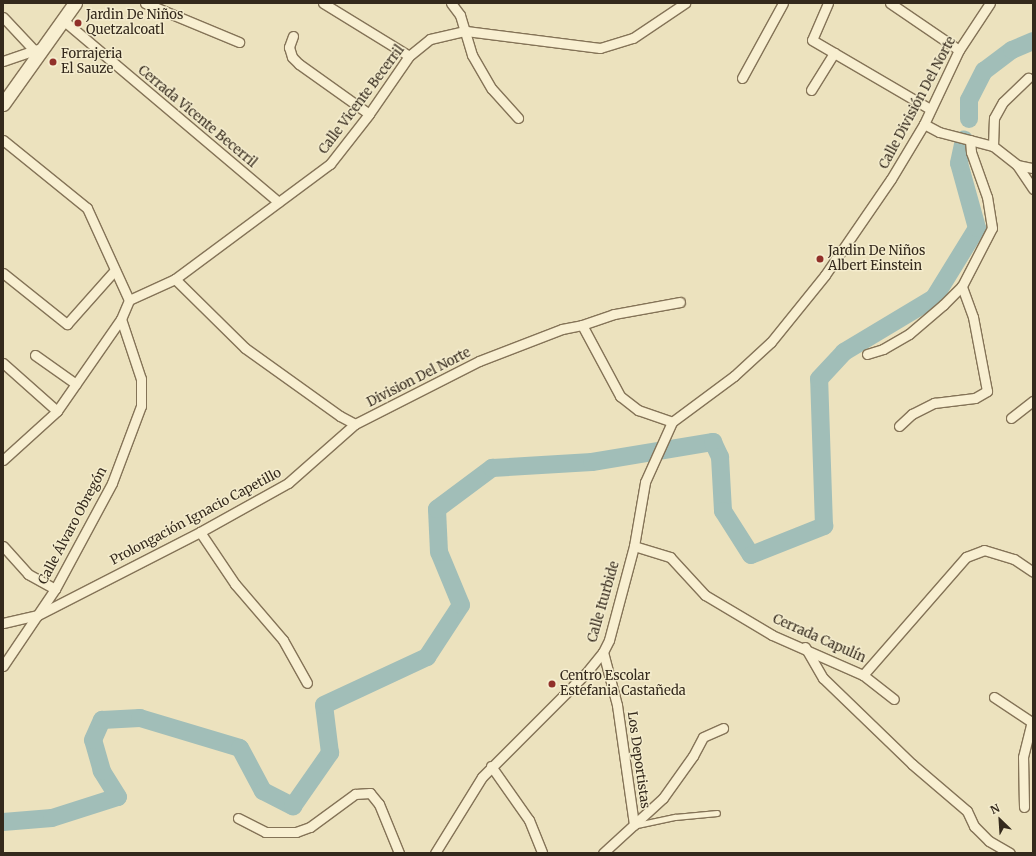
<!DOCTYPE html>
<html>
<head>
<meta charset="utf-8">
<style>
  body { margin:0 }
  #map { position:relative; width:1036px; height:856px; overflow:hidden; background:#ece2be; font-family:Merriweather,serif }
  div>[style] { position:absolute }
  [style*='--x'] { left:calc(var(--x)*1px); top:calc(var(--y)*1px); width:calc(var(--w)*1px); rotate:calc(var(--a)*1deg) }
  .river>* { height:18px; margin:-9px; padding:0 9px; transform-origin:9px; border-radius:9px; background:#a1beb8 }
  .roads { filter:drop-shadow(1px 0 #847357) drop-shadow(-1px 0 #847357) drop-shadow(0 1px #847357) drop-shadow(0 -1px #847357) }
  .service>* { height:4.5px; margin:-2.25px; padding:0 2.25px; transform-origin:2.25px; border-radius:2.25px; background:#f8efd1 }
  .minor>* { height:9px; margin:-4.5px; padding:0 4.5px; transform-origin:4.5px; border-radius:4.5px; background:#f8efd1 }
  .secondary>* { height:13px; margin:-6.5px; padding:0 6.5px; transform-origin:6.5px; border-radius:6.5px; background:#f8efd1 }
  .dots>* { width:11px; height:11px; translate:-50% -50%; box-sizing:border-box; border:2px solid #f4eccd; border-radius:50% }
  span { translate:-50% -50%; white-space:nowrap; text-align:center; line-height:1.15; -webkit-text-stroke:3px #f4eccd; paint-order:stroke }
  .poi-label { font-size:13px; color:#34291c }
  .left { translate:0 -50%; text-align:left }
  .street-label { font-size:13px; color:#34291c }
  .frame { position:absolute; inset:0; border:4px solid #34291c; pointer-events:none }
  .north { position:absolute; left:980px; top:800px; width:40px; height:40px; -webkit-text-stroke:3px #f4eccd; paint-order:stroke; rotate:335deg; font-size:11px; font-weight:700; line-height:16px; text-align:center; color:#34291c }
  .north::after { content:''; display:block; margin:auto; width:14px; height:18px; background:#34291c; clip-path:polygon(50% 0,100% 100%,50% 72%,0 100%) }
</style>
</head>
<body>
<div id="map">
  <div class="river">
    <i style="--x:969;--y:119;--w:19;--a:-90"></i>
    <i style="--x:969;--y:100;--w:33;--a:-63"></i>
    <i style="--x:984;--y:71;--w:35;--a:-37"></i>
    <i style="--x:1012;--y:50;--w:23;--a:-23"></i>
    <i style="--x:3;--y:822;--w:49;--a:-4.7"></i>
    <i style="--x:52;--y:818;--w:69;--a:-17.7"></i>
    <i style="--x:118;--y:797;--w:31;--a:-122"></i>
    <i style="--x:102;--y:771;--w:32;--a:-106"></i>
    <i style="--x:93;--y:740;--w:22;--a:-66"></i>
    <i style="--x:102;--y:720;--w:38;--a:-3"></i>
    <i style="--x:140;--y:718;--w:104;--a:16.7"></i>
    <i style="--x:240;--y:748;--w:49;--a:61.9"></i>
    <i style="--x:263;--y:791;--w:34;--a:27"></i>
    <i style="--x:293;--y:806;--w:65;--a:-55.1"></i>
    <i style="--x:330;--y:753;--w:48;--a:-97.1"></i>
    <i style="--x:324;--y:705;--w:114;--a:-25"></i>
    <i style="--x:427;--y:657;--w:62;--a:-56.8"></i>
    <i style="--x:461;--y:605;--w:57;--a:-112.5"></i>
    <i style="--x:439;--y:552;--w:43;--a:-92.7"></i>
    <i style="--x:437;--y:509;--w:69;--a:-36.7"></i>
    <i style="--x:492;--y:468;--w:100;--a:-3.4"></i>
    <i style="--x:592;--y:462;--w:123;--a:-9.4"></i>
    <i style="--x:713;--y:442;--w:17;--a:65"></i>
    <i style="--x:720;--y:457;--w:54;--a:86.8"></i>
    <i style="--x:723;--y:511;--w:52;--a:57.5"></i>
    <i style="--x:751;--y:555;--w:79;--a:-21.7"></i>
    <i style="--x:824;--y:526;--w:147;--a:-91.9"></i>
    <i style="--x:819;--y:379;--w:37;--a:-47"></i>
    <i style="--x:844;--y:352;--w:105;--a:-31"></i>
    <i style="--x:934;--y:298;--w:82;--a:-58.4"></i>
    <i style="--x:977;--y:228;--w:67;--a:-105.5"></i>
    <i style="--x:959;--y:163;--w:24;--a:-78"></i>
  </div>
  <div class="roads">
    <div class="service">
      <i style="--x:637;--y:825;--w:39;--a:-12"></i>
      <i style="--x:675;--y:817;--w:42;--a:-5.4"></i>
    </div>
    <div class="minor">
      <i style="--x:145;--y:3;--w:102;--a:22.5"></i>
      <i style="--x:323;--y:3;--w:101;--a:31.6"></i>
      <i style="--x:451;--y:3;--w:15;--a:53"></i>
      <i style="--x:460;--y:15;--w:42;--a:73.3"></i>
      <i style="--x:472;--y:55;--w:39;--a:60"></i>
      <i style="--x:492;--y:89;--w:39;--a:48"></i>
      <i style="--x:828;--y:3;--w:40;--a:113.4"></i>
      <i style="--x:812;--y:40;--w:137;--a:30.3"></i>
      <i style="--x:890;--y:3;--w:83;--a:34.3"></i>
      <i style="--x:3;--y:17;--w:45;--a:46.8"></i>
      <i style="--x:63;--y:20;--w:282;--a:40.2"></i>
      <i style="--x:293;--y:36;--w:12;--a:110"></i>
      <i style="--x:289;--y:47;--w:10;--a:73"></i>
      <i style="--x:292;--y:57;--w:10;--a:45"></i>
      <i style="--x:299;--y:64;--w:86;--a:35.5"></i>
      <i style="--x:3;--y:61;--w:37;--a:-19"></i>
      <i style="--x:742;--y:78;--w:85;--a:-61.3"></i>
      <i style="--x:811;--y:90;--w:44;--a:-58.1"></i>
      <i style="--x:924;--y:124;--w:17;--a:28"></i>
      <i style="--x:939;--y:132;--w:56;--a:14.5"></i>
      <i style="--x:993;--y:146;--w:31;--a:38"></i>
      <i style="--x:1017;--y:165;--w:29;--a:56"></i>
      <i style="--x:3;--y:140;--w:108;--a:39"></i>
      <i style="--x:87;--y:208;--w:101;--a:65.5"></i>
      <i style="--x:993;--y:146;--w:28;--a:-88"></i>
      <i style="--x:994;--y:118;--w:18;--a:-61"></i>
      <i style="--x:1003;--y:102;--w:35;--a:-44"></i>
      <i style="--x:1017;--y:165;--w:16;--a:11"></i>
      <i style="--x:3;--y:273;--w:82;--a:38.6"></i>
      <i style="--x:67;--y:324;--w:71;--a:-48.4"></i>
      <i style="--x:175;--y:279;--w:98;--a:44.6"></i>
      <i style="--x:245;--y:348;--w:117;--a:35.6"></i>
      <i style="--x:340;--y:416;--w:17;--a:28"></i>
      <i style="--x:129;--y:300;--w:51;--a:-24.5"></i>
      <i style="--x:175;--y:279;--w:193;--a:-36.6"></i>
      <i style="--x:330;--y:164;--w:63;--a:-52"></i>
      <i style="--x:369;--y:114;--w:70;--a:-55.4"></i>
      <i style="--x:409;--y:56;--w:27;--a:-39"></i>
      <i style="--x:430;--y:39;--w:37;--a:-13"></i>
      <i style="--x:466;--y:31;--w:135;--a:7.2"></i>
      <i style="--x:600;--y:48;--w:34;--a:-17"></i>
      <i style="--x:633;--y:38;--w:63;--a:-33.9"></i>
      <i style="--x:582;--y:325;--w:81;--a:61.8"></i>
      <i style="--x:620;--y:396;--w:23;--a:38"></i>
      <i style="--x:638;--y:410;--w:36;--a:19"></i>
      <i style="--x:867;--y:354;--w:17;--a:-17"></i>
      <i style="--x:883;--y:349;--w:30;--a:-30"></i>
      <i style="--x:909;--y:334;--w:45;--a:-40.5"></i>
      <i style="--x:943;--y:305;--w:27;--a:-45"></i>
      <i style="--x:962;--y:286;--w:65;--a:-62.7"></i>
      <i style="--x:992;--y:228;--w:31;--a:-99"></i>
      <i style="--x:987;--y:197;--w:48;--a:-109.6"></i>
      <i style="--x:971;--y:152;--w:12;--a:-95"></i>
      <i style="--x:35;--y:355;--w:50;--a:35.3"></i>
      <i style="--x:3;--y:363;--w:72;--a:41.6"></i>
      <i style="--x:1011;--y:418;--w:28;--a:-38"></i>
      <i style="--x:672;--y:422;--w:77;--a:-36.6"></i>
      <i style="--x:734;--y:376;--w:50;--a:-42.6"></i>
      <i style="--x:771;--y:342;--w:86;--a:-51.1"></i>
      <i style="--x:825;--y:275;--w:116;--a:-55.5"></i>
      <i style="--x:891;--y:179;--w:64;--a:-59"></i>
      <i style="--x:924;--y:124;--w:82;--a:-64.7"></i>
      <i style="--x:959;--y:50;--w:56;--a:-56.6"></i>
      <i style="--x:899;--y:426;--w:18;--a:-43"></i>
      <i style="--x:912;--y:414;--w:25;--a:-27"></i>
      <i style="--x:934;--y:403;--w:41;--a:-7"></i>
      <i style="--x:975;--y:398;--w:14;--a:-30"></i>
      <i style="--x:987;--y:391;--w:75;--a:-100.7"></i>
      <i style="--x:973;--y:317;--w:33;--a:-110"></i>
      <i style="--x:3;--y:460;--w:73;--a:-42.2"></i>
      <i style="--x:57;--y:411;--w:112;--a:-55.2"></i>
      <i style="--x:121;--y:319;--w:21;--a:-67"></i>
      <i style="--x:200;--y:532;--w:63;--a:56.1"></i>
      <i style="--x:235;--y:584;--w:74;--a:49.4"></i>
      <i style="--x:283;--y:640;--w:49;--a:60.8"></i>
      <i style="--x:3;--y:546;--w:38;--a:48"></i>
      <i style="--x:28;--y:574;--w:31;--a:29"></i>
      <i style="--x:634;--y:546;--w:38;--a:17"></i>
      <i style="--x:670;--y:557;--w:52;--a:47.4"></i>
      <i style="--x:705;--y:595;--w:78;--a:30.8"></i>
      <i style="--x:772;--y:635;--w:99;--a:23.7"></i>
      <i style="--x:863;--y:675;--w:39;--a:38"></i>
      <i style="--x:3;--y:623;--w:36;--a:-13"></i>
      <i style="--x:38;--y:615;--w:182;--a:-27.1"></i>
      <i style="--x:200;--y:532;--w:101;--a:-29.1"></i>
      <i style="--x:288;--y:483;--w:89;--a:-41.4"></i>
      <i style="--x:355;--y:424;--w:139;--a:-26.9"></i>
      <i style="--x:479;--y:361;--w:89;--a:-21.1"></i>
      <i style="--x:562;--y:329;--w:20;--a:-11"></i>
      <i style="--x:582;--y:325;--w:34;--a:-19"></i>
      <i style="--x:614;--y:314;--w:67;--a:-10.3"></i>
      <i style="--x:805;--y:647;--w:36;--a:60"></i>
      <i style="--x:823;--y:678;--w:124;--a:44"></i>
      <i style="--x:912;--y:764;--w:72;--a:40.5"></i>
      <i style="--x:967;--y:811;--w:17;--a:65"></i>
      <i style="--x:974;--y:826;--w:21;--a:45"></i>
      <i style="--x:989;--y:841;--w:24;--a:30"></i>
      <i style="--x:603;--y:652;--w:55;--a:75.2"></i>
      <i style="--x:617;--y:705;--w:121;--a:81.9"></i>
      <i style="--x:3;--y:666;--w:93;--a:-56"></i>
      <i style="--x:55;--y:589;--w:120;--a:-61.7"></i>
      <i style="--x:112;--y:483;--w:82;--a:-69.4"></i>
      <i style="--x:141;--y:406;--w:27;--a:-90"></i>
      <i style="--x:141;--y:379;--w:63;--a:-108.4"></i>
      <i style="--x:863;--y:675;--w:157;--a:-48.9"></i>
      <i style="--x:966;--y:557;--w:19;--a:-21"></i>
      <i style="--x:984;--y:550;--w:31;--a:17"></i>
      <i style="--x:1014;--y:559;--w:23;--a:34"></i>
      <i style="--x:994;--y:697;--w:47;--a:33.7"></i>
      <i style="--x:491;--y:766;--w:66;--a:54.9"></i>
      <i style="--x:529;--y:820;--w:35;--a:68"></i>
      <i style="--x:1024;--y:807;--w:50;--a:-91.1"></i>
      <i style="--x:1023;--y:757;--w:36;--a:-76"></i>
      <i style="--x:238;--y:818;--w:30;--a:27"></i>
      <i style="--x:265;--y:832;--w:31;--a:0"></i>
      <i style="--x:296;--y:832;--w:15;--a:-20"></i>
      <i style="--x:310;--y:827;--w:56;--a:-36.3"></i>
      <i style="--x:355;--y:794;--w:15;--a:-4"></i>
      <i style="--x:370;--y:793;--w:14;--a:51"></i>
      <i style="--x:379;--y:804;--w:53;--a:67.8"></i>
      <i style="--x:435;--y:853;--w:89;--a:-58.3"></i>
      <i style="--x:482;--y:777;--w:147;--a:-45"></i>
      <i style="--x:586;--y:673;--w:27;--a:-51"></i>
      <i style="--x:603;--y:652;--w:13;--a:-63"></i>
      <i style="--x:609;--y:640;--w:97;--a:-75.1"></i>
      <i style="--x:634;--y:546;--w:65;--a:-80.2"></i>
      <i style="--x:645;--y:482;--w:66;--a:-65.8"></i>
      <i style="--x:603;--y:853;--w:81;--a:-42.5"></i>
      <i style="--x:663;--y:798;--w:52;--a:-54.5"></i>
      <i style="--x:693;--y:756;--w:21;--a:-62"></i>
      <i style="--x:703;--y:737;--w:22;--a:-24"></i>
    </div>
    <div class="secondary">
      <i style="--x:3;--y:104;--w:124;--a:-54.5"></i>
    </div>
  </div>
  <div class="dots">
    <i style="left:78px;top:23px;background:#913029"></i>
    <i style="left:53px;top:62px;background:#913029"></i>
    <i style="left:820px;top:259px;background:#913029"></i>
    <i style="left:552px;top:684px;background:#913029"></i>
  </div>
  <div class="poi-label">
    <span class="left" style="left:86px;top:23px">Jardin De Niños<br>Quetzalcoatl</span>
    <span class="left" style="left:61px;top:62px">Forrajeria<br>El Sauze</span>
    <span class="left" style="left:828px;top:259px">Jardin De Niños<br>Albert Einstein</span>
    <span class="left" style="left:560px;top:684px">Centro Escolar<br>Estefania Castañeda</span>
  </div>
  <div class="street-label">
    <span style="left:362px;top:100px;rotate:-53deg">Calle Vicente Becerril</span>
    <span style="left:918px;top:103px;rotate:-62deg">Calle División Del Norte</span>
    <span style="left:197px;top:117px;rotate:40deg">Cerrada Vicente Becerril</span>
    <span style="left:419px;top:378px;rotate:-27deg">Division Del Norte</span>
    <span style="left:196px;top:517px;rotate:-28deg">Prolongación Ignacio Capetillo</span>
    <span style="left:73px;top:526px;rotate:-62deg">Calle Álvaro Obregón</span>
    <span style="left:604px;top:602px;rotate:-74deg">Calle Iturbide</span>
    <span style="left:819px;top:639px;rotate:24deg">Cerrada Capulín</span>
    <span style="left:638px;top:760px;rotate:82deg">Los Deportistas</span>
  </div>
  <div class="frame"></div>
  <div class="north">N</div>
</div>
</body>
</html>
